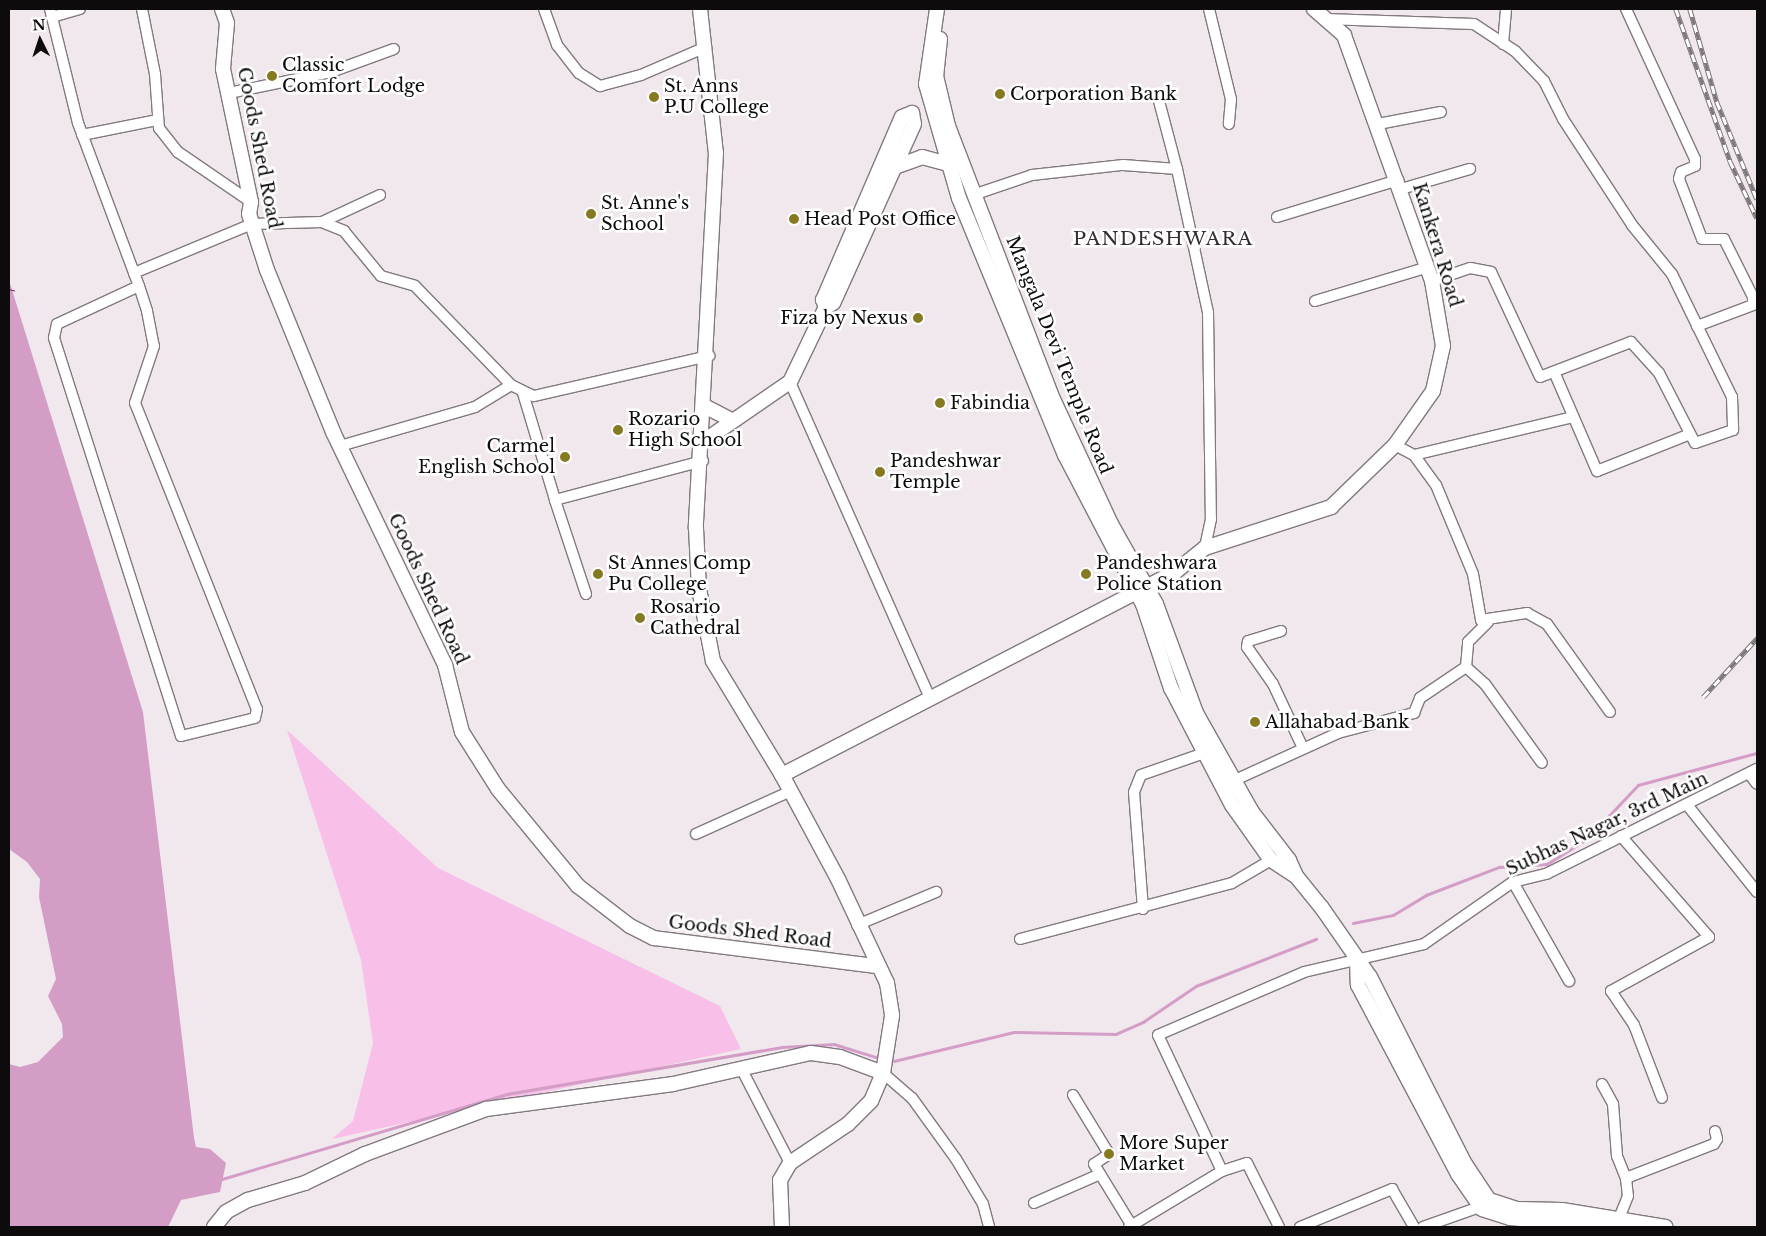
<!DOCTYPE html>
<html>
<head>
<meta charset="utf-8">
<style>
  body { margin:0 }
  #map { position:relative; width:1766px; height:1236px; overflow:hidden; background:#f1e8ee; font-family:"Libre Baskerville",serif }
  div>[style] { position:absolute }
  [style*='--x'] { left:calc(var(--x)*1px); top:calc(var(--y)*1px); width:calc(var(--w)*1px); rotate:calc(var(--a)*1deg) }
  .green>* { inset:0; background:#f8bfe9 }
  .water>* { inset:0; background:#d49dc6 }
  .stream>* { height:2.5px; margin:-1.25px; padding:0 1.25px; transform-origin:1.25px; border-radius:1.25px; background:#d49dc6 }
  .ferry>* { height:1px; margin-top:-0.5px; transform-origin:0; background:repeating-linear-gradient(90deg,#6d2c60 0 6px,transparent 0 11px) }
  .roads { filter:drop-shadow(1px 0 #827980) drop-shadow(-1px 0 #827980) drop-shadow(0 1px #827980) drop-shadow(0 -1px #827980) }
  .street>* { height:10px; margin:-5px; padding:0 5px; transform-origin:5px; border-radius:5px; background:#fff }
  .secondary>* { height:14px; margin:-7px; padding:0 7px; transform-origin:7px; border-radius:7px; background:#fff }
  .rail>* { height:4.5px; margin-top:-2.25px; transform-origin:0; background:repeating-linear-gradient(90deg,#fff 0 8px,#7d777b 0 16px); box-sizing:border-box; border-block:1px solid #7d777b }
  .dots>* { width:14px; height:14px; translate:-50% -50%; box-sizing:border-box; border:2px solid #fff; border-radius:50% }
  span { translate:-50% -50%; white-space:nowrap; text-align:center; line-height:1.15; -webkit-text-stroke:5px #fff; paint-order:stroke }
  .poi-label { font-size:18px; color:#0e0b0d }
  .left { translate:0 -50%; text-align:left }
  .right { translate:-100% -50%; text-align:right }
  .street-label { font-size:18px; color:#0e0b0d }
  .neighbourhood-label { font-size:19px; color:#342c32; letter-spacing:1px }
  .frame { position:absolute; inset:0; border:10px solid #0e0b0d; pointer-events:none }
  .north { position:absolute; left:15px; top:15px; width:50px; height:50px; -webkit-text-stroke:4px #fff; paint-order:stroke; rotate:356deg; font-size:14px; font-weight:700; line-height:20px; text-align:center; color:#0e0b0d }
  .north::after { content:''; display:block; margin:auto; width:18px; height:22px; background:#0e0b0d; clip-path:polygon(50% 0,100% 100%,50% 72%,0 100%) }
</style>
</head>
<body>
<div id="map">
  <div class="green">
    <i style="clip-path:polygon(287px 730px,438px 868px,720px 1006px,741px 1049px,332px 1139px,353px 1121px,373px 1043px,361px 960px)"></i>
  </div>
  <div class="water">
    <i style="clip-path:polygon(9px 280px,143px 712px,194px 1138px,196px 1147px,210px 1149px,226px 1163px,220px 1192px,181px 1200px,168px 1227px,9px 1227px,9px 1064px,20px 1067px,38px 1062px,63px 1037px,62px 1024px,48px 996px,56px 979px,39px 897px,40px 879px,27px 862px,9px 849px)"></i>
  </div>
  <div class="stream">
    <i style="--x:1353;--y:923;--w:41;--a:-11.3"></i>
    <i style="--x:1393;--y:915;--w:39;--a:-31"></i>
    <i style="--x:1426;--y:895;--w:78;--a:-21"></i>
    <i style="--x:1499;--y:867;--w:48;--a:-3.6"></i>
    <i style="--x:1547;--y:864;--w:47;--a:-32"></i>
    <i style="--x:1587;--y:839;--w:74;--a:-46.6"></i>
    <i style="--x:1638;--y:785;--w:123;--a:-15.1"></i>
    <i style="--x:894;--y:1061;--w:123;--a:-13.6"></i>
    <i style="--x:1014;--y:1032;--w:102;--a:1.1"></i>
    <i style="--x:1116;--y:1034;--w:30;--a:-24"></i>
    <i style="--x:1143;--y:1022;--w:64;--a:-34.2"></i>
    <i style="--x:1196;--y:986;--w:129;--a:-21.4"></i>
    <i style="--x:222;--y:1179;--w:297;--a:-16.6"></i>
    <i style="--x:507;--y:1094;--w:279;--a:-9.7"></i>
    <i style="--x:782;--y:1047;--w:52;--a:-3.3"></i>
    <i style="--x:834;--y:1044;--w:47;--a:17.3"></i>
  </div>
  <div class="ferry">
    <i style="--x:9;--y:289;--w:8;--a:14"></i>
  </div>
  <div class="roads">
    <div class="street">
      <i style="--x:50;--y:9;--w:117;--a:76.2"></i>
      <i style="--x:78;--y:123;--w:174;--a:69.5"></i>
      <i style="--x:139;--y:286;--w:26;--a:72"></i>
      <i style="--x:147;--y:311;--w:36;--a:79"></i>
      <i style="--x:154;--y:346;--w:60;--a:108.4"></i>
      <i style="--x:135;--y:403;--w:329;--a:68.3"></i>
      <i style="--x:257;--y:709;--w:9;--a:103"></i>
      <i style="--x:255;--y:718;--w:76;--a:166.3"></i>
      <i style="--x:181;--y:736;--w:418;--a:-107.7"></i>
      <i style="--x:54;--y:338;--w:14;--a:-78"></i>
      <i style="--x:57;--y:324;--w:90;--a:-24.9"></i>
      <i style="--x:142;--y:9;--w:66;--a:78.7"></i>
      <i style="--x:155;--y:74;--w:54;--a:85.8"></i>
      <i style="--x:159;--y:128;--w:31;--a:52"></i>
      <i style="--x:178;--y:152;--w:88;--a:34.4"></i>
      <i style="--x:544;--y:9;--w:38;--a:70"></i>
      <i style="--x:557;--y:45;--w:36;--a:52"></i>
      <i style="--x:579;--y:73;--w:25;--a:32"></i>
      <i style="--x:600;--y:86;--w:42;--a:-15"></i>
      <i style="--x:641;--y:75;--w:71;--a:-23.3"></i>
      <i style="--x:1209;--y:9;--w:93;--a:76.3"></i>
      <i style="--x:1231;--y:99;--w:25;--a:95"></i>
      <i style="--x:1626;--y:9;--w:165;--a:65.3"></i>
      <i style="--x:1695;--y:159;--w:7;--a:90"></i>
      <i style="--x:1695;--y:166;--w:15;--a:157"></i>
      <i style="--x:1681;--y:172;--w:7;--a:106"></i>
      <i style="--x:1679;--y:179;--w:64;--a:69"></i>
      <i style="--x:1702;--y:239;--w:22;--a:0"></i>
      <i style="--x:1724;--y:239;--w:65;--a:63.4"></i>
      <i style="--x:1753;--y:297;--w:8;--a:90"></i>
      <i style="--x:1753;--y:305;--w:60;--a:159.4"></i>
      <i style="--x:52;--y:17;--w:29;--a:-16"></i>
      <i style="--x:1325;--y:19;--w:149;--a:1.9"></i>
      <i style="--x:1474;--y:24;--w:49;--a:33.4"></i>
      <i style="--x:1515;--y:51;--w:42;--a:46"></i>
      <i style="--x:1544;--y:81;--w:42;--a:63.4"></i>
      <i style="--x:1563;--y:119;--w:126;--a:56.9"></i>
      <i style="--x:1632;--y:225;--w:63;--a:50.8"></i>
      <i style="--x:1672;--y:274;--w:137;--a:64"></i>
      <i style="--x:1732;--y:397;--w:33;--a:88"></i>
      <i style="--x:1733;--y:430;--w:40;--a:161.1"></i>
      <i style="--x:1695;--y:443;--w:79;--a:-117.2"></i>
      <i style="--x:1659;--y:373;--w:42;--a:-132.1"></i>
      <i style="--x:1631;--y:342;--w:97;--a:159"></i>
      <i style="--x:1540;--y:377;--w:116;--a:-115"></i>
      <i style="--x:1491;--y:272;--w:21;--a:-169"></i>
      <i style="--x:1470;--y:268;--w:40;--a:161.1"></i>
      <i style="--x:1503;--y:44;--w:35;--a:-85"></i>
      <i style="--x:229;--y:93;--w:104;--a:-11.6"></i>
      <i style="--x:331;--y:72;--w:67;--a:-20.1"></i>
      <i style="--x:1159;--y:101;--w:70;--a:75.2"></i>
      <i style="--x:1378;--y:124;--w:64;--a:-10.8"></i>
      <i style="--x:82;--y:135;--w:76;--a:-11.3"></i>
      <i style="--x:1401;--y:189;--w:72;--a:-16.2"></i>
      <i style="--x:973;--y:195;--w:62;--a:-18.7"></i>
      <i style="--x:1032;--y:175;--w:92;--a:-6.3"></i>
      <i style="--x:1123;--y:165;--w:54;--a:4.2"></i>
      <i style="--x:1177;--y:169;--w:146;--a:77.8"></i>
      <i style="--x:1208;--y:312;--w:207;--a:89.2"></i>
      <i style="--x:1211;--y:519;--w:30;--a:102"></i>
      <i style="--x:1277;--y:217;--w:127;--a:-17"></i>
      <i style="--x:322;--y:222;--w:64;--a:-25"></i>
      <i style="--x:134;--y:273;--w:128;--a:-22.6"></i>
      <i style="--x:252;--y:224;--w:70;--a:-1.6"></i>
      <i style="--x:322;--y:222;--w:24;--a:22"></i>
      <i style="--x:344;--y:231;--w:58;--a:50.6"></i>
      <i style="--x:381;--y:276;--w:35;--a:16"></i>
      <i style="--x:415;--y:286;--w:138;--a:45.9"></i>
      <i style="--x:511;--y:385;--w:25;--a:26"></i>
      <i style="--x:534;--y:396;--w:180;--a:-12.9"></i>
      <i style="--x:1315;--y:301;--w:118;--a:-16.7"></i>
      <i style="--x:1555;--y:374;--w:106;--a:66.6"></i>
      <i style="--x:1597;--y:471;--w:100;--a:-21.7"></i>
      <i style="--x:790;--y:382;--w:346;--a:66.1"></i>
      <i style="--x:523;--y:393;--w:112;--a:73.3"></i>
      <i style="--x:1395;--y:445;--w:21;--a:28"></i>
      <i style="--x:1414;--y:455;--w:37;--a:54"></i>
      <i style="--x:1436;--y:485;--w:96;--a:67.4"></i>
      <i style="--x:1473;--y:574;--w:47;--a:80.1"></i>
      <i style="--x:1481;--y:620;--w:47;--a:-8.7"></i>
      <i style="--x:1527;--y:613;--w:23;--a:29"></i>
      <i style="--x:1547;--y:624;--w:108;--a:54.4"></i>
      <i style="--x:340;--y:446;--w:141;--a:-16.1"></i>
      <i style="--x:475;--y:407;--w:42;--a:-31.4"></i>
      <i style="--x:1414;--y:455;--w:163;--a:-13.4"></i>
      <i style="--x:586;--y:594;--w:99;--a:-108.3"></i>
      <i style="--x:555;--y:500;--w:153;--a:-14.8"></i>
      <i style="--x:1281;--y:631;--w:34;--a:163"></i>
      <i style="--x:1248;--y:641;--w:6;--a:99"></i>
      <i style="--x:1247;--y:647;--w:45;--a:54.9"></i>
      <i style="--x:1273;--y:684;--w:71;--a:64.9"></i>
      <i style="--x:1466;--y:667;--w:25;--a:42"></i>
      <i style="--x:1485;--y:684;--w:97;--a:54.2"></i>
      <i style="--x:1750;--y:775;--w:11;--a:52"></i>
      <i style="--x:1235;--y:780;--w:113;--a:-24.5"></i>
      <i style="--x:1338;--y:733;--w:79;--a:-14.7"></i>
      <i style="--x:1414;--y:713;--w:16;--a:-68"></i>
      <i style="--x:1420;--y:698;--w:55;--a:-34"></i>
      <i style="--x:1466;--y:667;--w:25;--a:-85"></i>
      <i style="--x:1468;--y:642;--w:28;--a:-45"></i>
      <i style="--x:1688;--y:806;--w:110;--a:51.3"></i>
      <i style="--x:696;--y:834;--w:104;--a:-24.4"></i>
      <i style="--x:1621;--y:836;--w:134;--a:48.9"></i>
      <i style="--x:1709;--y:937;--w:112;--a:151.1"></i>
      <i style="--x:1611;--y:991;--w:41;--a:55.9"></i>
      <i style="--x:1634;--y:1025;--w:78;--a:69"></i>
      <i style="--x:1513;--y:882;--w:114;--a:60.5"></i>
      <i style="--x:1143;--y:909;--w:117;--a:-94.4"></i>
      <i style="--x:1134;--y:792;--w:18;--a:-68"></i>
      <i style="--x:1141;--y:775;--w:67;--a:-19.2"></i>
      <i style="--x:857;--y:925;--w:86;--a:-22.7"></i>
      <i style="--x:1020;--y:939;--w:219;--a:-14.8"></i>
      <i style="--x:1232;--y:883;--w:45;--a:-30.5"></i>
      <i style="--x:742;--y:1070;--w:105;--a:62.7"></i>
      <i style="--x:883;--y:1073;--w:38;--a:41"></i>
      <i style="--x:912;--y:1098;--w:75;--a:54.2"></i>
      <i style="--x:956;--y:1159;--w:52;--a:59"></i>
      <i style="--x:983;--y:1204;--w:24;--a:75"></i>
      <i style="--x:1602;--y:1084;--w:23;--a:61"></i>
      <i style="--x:1613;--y:1104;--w:52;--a:85.6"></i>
      <i style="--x:1617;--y:1156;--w:24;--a:68"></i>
      <i style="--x:1626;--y:1178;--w:18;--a:84"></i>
      <i style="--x:1628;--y:1196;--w:24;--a:112"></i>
      <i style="--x:1073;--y:1095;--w:69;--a:58.6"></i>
      <i style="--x:1109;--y:1154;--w:18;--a:146"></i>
      <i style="--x:1094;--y:1164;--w:73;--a:58.5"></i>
      <i style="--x:1222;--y:1171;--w:26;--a:-18"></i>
      <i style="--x:1247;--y:1163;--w:72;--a:63.4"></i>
      <i style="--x:1626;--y:1178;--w:94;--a:-21.1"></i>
      <i style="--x:1714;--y:1144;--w:6;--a:-59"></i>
      <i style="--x:1717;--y:1139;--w:8;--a:-104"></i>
      <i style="--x:1034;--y:1203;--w:72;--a:-23.7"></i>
      <i style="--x:1129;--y:1227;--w:109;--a:-31.1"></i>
      <i style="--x:1222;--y:1171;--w:150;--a:-115.2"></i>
      <i style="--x:1158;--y:1035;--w:159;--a:-23.3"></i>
      <i style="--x:1304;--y:972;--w:123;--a:-13.1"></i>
      <i style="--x:1424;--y:944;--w:108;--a:-34.9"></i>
      <i style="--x:1513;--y:882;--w:36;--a:-14"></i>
      <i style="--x:1548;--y:873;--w:233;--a:-26.5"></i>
      <i style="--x:1300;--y:1227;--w:100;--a:-22.4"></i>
      <i style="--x:1392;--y:1189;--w:44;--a:59.9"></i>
      <i style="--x:1423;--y:1227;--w:66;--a:-19.5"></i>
    </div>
    <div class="secondary">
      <i style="--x:222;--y:9;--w:15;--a:70"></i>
      <i style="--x:227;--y:23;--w:46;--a:95"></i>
      <i style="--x:223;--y:69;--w:136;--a:78.1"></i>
      <i style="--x:251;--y:202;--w:12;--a:99"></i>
      <i style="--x:249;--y:214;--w:59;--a:72.2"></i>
      <i style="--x:267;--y:270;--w:175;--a:67.8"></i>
      <i style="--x:333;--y:432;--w:259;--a:64.3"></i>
      <i style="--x:445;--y:665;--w:69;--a:75.8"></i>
      <i style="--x:462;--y:732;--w:67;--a:57.7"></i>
      <i style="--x:498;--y:789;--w:126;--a:50.5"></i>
      <i style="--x:578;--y:886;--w:66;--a:37.6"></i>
      <i style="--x:630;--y:926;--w:27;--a:27"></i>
      <i style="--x:654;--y:938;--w:225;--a:7.2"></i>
      <i style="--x:700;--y:9;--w:145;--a:83.7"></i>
      <i style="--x:716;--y:153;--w:376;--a:93.1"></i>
      <i style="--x:696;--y:528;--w:61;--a:87.2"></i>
      <i style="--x:699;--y:589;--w:73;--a:79"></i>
      <i style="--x:713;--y:661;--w:133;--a:58.8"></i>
      <i style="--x:782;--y:775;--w:118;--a:61.7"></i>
      <i style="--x:838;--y:879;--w:115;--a:64.8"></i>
      <i style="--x:887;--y:983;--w:33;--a:81"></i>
      <i style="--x:892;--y:1016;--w:58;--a:99"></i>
      <i style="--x:883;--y:1073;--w:30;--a:113"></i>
      <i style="--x:871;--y:1101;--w:33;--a:135"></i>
      <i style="--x:848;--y:1124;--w:70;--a:146.1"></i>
      <i style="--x:790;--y:1163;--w:20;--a:120"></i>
      <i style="--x:780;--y:1180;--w:47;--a:87.6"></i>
      <i style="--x:937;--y:9;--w:76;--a:98.3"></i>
      <i style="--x:926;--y:84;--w:119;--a:73.9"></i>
      <i style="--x:959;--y:198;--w:278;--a:67.6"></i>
      <i style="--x:1065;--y:455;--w:168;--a:62.4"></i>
      <i style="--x:1143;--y:604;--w:89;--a:71.6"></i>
      <i style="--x:1171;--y:688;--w:132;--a:62.5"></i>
      <i style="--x:1232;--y:805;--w:67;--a:54.7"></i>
      <i style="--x:1271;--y:860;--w:30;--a:33"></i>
      <i style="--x:1296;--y:876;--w:41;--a:50.9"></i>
      <i style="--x:1322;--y:908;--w:84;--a:55.2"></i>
      <i style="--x:1370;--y:977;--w:210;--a:63.1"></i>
      <i style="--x:1465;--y:1164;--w:43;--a:56.3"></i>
      <i style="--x:1489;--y:1200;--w:29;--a:18"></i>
      <i style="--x:1517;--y:1209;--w:45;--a:1.3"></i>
      <i style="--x:1562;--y:1210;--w:105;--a:9.3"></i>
      <i style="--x:940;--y:39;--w:37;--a:96"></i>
      <i style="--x:936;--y:76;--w:51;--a:76.5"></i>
      <i style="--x:948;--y:126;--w:292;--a:69"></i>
      <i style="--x:1053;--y:399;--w:138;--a:65.1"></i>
      <i style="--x:1111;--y:524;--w:92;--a:60.6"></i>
      <i style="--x:1156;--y:604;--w:116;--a:69.8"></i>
      <i style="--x:1196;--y:713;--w:114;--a:60.5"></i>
      <i style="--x:1252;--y:812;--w:61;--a:52.4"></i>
      <i style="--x:1289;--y:860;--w:17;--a:66"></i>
      <i style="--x:912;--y:113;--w:11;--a:80"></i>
      <i style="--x:914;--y:124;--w:196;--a:114.3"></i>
      <i style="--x:833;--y:303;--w:8;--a:150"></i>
      <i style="--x:826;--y:307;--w:8;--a:-113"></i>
      <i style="--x:823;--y:300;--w:199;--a:-66.7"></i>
      <i style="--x:902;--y:117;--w:11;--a:-22"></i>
      <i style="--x:895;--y:167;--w:29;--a:-20"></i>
      <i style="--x:922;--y:157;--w:27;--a:15"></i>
      <i style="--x:706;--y:407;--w:30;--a:27"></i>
      <i style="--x:704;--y:441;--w:104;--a:-34.5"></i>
      <i style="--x:790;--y:382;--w:83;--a:-64.4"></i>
      <i style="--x:782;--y:775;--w:442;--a:-27.3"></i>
      <i style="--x:1175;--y:572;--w:38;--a:-39"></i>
      <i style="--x:1205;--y:548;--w:133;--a:-18"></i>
      <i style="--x:1331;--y:507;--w:89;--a:-44.1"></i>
      <i style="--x:1395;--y:445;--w:66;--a:-54.9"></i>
      <i style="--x:1433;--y:391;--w:46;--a:-77.5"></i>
      <i style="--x:1443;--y:346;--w:66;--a:-99.6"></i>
      <i style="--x:1432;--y:281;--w:261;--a:-109.7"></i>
      <i style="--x:1344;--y:35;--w:40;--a:-139"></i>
      <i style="--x:1357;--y:961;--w:24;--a:88"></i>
      <i style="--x:1358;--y:985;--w:214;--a:62.1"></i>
      <i style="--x:1458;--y:1174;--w:42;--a:55.6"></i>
      <i style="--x:1482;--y:1209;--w:29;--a:18"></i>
      <i style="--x:1510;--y:1218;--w:99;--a:5.2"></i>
      <i style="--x:214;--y:1227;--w:19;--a:-51"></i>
      <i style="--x:226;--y:1212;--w:25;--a:-29"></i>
      <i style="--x:248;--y:1200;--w:59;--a:-16.6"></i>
      <i style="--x:305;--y:1183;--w:67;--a:-25.8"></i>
      <i style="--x:365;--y:1154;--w:129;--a:-20.4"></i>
      <i style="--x:486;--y:1109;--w:189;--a:-7.6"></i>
      <i style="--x:673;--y:1084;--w:141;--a:-12.7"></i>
      <i style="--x:811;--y:1053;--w:29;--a:8"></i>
      <i style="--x:840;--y:1057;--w:46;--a:20.4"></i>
    </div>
  </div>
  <div class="rail">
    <i style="--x:1676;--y:9;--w:161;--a:70.4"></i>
    <i style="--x:1730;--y:161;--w:63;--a:64.7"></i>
    <i style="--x:1690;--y:9;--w:97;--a:73.8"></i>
    <i style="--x:1717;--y:102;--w:105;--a:67.6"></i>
    <i style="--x:1703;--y:697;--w:80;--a:-47.5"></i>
  </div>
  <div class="dots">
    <i style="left:272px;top:76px;background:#857a20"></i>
    <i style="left:1000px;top:94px;background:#857a20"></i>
    <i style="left:654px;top:97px;background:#857a20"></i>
    <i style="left:591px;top:214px;background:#857a20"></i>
    <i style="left:794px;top:219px;background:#857a20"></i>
    <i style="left:918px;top:318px;background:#857a20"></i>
    <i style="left:940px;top:403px;background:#857a20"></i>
    <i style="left:618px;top:430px;background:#857a20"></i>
    <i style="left:565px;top:457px;background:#857a20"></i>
    <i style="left:880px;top:472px;background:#857a20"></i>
    <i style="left:598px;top:574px;background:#857a20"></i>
    <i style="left:1086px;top:574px;background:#857a20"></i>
    <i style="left:640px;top:618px;background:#857a20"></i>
    <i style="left:1255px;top:722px;background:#857a20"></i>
    <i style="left:1109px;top:1154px;background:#857a20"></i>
  </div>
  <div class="poi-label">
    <span class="left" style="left:282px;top:76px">Classic<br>Comfort Lodge</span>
    <span class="left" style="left:664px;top:97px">St. Anns<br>P.U College</span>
    <span class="left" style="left:1010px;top:94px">Corporation Bank</span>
    <span class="left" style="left:601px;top:214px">St. Anne's<br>School</span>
    <span class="left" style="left:804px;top:219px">Head Post Office</span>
    <span class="right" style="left:908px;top:318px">Fiza by Nexus</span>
    <span class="left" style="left:950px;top:403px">Fabindia</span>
    <span class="left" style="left:628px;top:430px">Rozario<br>High School</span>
    <span class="right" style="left:555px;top:457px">Carmel<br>English School</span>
    <span class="left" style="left:890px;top:472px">Pandeshwar<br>Temple</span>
    <span class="left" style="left:608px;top:574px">St Annes Comp<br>Pu College</span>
    <span class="left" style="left:1096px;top:574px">Pandeshwara<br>Police Station</span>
    <span class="left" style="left:650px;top:618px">Rosario<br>Cathedral</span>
    <span class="left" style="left:1265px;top:722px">Allahabad Bank</span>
    <span class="left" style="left:1119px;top:1154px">More Super<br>Market</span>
  </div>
  <div class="street-label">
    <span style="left:259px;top:148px;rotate:79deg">Goods Shed Road</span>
    <span style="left:1437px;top:245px;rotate:73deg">Kankera Road</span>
    <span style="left:1059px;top:355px;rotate:68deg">Mangala Devi Temple Road</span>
    <span style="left:428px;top:589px;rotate:65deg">Goods Shed Road</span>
    <span style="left:1607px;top:824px;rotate:-25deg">Subhas Nagar, 3rd Main</span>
    <span style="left:750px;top:932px;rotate:7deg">Goods Shed Road</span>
  </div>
  <div class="neighbourhood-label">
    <span style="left:1163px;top:239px">PANDESHWARA</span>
  </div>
  <div class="frame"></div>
  <div class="north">N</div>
</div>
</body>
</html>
